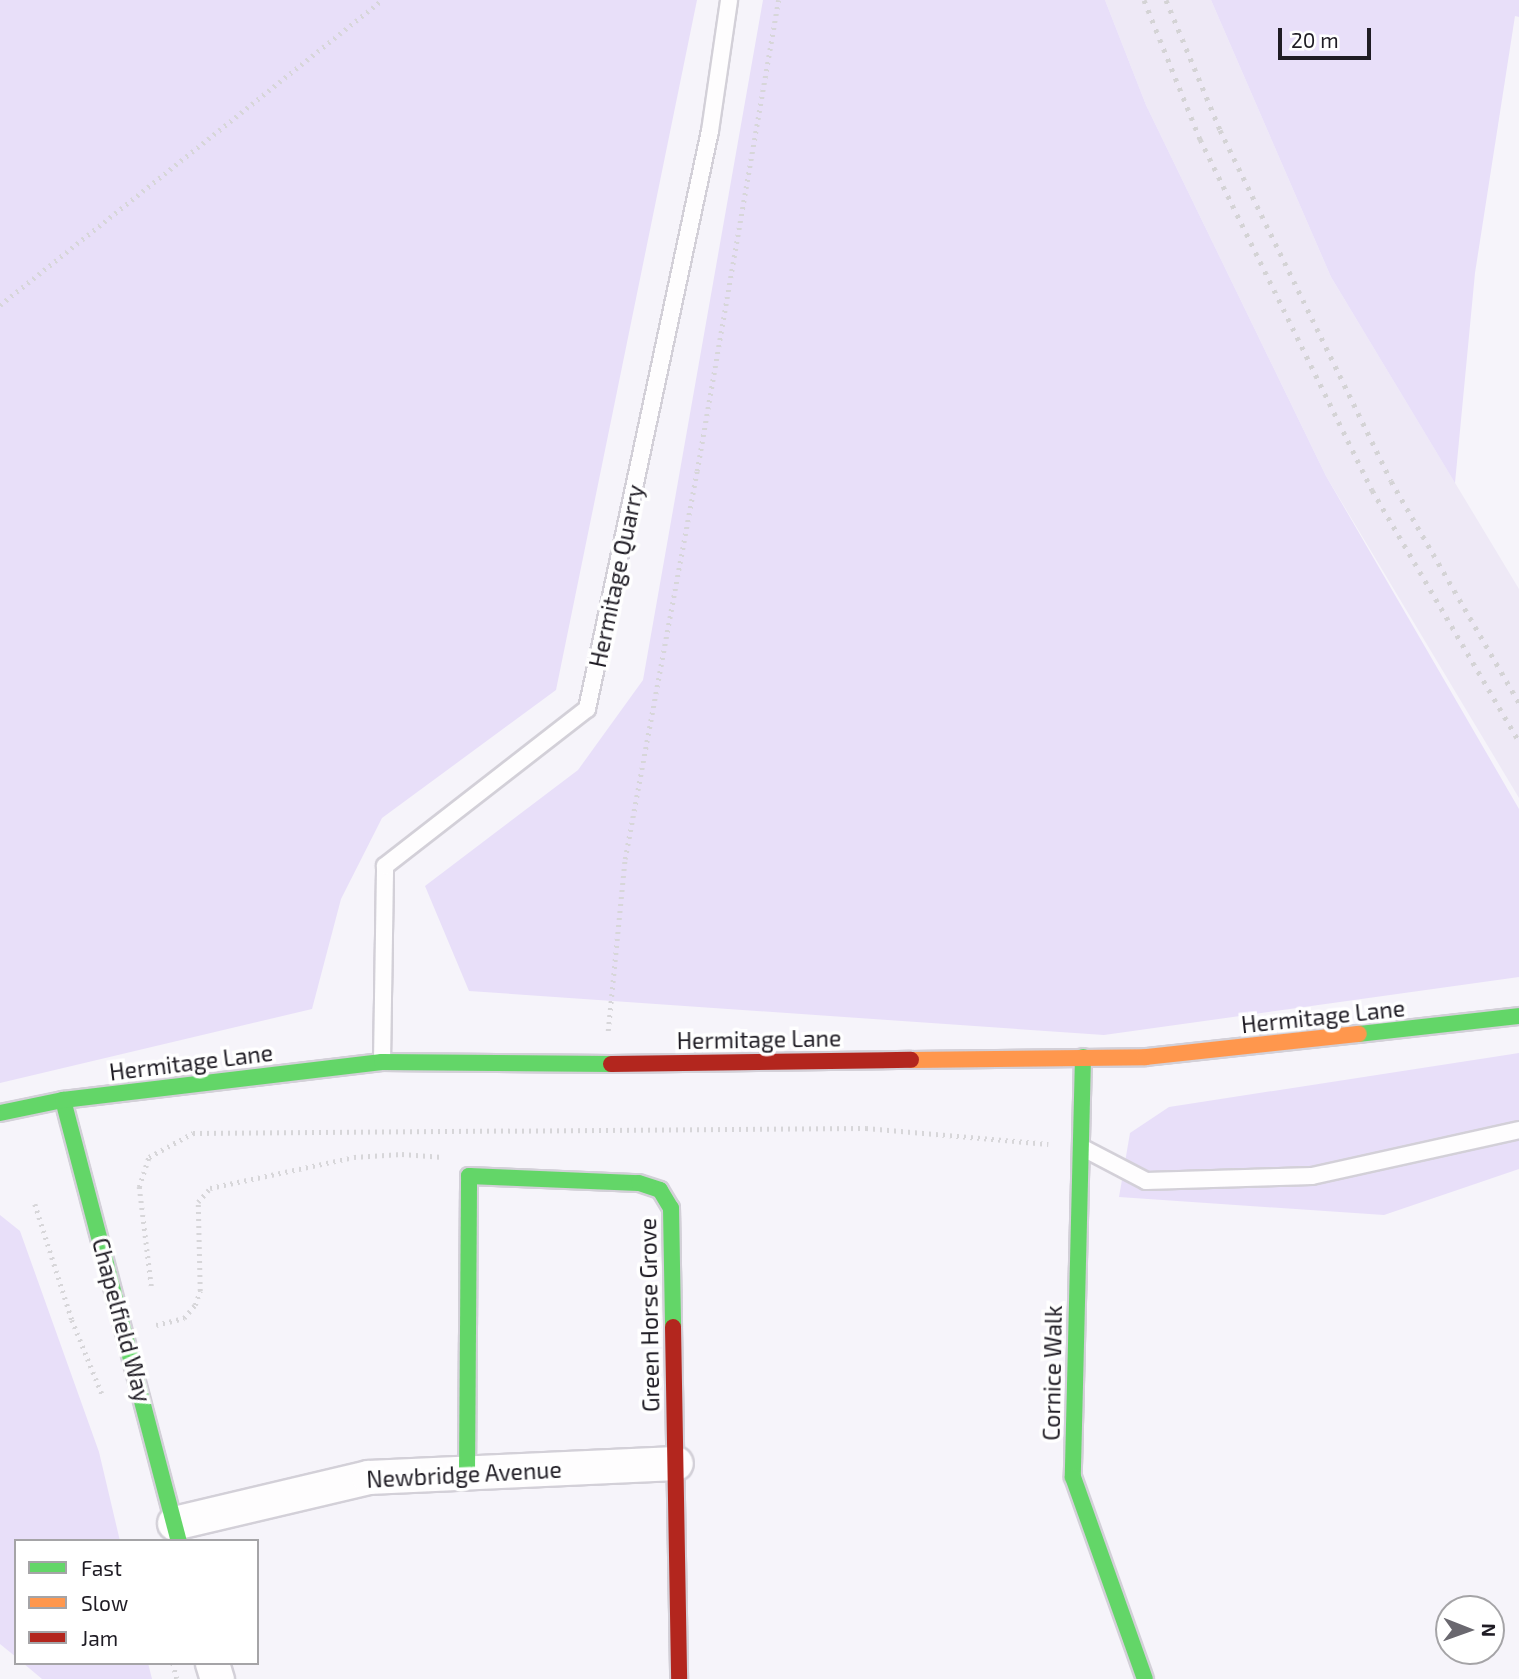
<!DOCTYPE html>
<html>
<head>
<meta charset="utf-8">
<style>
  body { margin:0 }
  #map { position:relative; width:1519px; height:1679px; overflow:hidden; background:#f6f4fa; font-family:"Exo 2",sans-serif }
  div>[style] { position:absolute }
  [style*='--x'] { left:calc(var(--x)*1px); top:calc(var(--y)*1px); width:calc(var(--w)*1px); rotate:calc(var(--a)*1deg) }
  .built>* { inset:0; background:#eee9f6 }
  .green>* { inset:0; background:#e8dff9 }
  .path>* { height:4.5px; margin-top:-2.25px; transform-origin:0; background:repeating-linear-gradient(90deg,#d7d6d9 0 2px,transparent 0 7px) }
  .roads { filter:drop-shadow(2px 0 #d3d0d8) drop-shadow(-2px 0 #d3d0d8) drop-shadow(0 2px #d3d0d8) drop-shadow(0 -2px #d3d0d8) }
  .lane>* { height:16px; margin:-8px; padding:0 8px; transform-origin:8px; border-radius:8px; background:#fefdfe }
  .street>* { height:33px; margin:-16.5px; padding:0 16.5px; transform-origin:16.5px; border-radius:16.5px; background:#fefdfe }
  .fast>* { height:16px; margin:-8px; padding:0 8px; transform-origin:8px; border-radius:8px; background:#63d668 }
  .slow>* { height:16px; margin:-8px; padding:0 8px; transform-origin:8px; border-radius:8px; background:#ff974d }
  .jam>* { height:16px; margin:-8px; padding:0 8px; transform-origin:8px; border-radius:8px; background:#b3261e }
  .rail>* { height:5px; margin-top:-2.5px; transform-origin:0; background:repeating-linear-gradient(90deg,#d4d3d5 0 3.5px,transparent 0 10.5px) }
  span { translate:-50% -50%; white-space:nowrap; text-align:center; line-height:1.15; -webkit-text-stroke:7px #fff; paint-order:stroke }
  .street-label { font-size:23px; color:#1f1c24 }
  .legend { position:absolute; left:14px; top:1539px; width:245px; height:126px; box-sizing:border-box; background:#fff; border:2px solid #a5a4a7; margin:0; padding:9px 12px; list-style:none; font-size:21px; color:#1f1c24 }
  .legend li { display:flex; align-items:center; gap:14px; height:35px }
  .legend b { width:35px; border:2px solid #a5a4a7 }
  .north { position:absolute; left:1435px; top:1595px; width:70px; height:70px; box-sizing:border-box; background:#fff; border:2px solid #a5a4a7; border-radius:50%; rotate:91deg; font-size:19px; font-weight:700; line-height:28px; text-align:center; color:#1f1c24 }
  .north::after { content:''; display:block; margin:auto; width:24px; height:32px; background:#6a686f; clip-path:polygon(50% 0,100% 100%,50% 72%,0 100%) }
  .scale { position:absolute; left:1278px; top:28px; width:93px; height:32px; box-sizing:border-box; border:4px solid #1f1c24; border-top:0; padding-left:9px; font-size:21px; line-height:24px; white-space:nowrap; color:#1f1c24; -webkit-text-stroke:5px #fff; paint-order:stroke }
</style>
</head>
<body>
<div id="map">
  <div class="built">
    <i style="clip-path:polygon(1105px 0,1211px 0,1331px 277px,1519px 589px,1519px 798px,1326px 476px,1146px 105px)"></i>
  </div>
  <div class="green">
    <i style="clip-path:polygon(0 0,697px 0,556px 690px,382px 818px,341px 899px,312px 1009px,0 1083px)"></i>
    <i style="clip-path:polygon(763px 0,1105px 0,1146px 105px,1326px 476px,1519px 809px,1519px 977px,1104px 1035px,469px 991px,425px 886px,578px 770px,643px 680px)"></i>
    <i style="clip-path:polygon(1211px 0,1519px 0,1519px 17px,1515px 16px,1475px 273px,1455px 483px,1331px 277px)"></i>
    <i style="clip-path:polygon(1519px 1053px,1519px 1169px,1384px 1215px,1119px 1197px,1130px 1133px,1169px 1107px)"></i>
    <i style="clip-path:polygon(0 1215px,20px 1231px,99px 1452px,120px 1541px,16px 1541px,16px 1657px,0 1644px)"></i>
    <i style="clip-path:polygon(23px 1663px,148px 1663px,152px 1679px,42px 1679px)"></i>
  </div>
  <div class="path">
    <i style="--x:0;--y:305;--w:489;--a:-38.6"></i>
    <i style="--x:608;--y:1031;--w:173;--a:-84.4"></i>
    <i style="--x:625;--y:859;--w:395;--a:-79.5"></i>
    <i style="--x:697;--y:471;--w:478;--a:-80.2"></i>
    <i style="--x:35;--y:1204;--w:122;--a:72.3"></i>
    <i style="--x:72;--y:1320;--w:80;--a:67.9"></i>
    <i style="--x:151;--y:1286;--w:100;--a:-96.9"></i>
    <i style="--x:139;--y:1187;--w:32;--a:-72"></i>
    <i style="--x:149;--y:1157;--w:50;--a:-28.6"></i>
    <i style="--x:193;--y:1133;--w:673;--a:-0.43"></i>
    <i style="--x:866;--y:1128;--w:183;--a:5"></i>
    <i style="--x:156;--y:1325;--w:29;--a:-14"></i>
    <i style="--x:184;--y:1318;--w:17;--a:-50"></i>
    <i style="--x:195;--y:1305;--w:15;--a:-70"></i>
    <i style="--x:200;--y:1291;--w:89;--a:-91.3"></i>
    <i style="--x:198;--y:1202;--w:18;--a:-49"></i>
    <i style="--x:210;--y:1188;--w:147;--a:-12.1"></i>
    <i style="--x:354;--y:1157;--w:48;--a:-3.6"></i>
    <i style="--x:402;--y:1154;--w:41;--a:4.2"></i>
    <i style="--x:173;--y:1663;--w:16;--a:76"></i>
  </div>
  <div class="roads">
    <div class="lane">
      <i style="--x:382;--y:1062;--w:196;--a:-89.1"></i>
      <i style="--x:385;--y:866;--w:256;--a:-37.9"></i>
      <i style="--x:587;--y:709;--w:591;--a:-77.99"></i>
      <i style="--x:710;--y:131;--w:132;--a:-81.7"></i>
      <i style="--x:1083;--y:1148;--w:71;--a:27.6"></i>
      <i style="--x:1146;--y:1181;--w:166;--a:-1.7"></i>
      <i style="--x:1312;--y:1176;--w:212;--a:-12.5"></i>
    </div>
    <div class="street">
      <i style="--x:174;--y:1523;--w:199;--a:-13.3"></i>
      <i style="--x:368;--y:1477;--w:308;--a:-2.6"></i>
      <i style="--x:212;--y:1663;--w:17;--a:73"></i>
    </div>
    <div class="fast">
      <i style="--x:1359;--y:1034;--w:161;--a:-6.4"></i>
      <i style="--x:1083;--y:1057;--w:420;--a:91.4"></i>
      <i style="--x:1073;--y:1477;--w:214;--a:70.4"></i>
      <i style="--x:63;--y:1100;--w:456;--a:75.3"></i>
      <i style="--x:0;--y:1113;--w:64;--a:-11.7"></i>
      <i style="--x:63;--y:1100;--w:321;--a:-6.8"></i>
      <i style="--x:382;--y:1062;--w:229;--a:0.5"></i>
      <i style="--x:467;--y:1473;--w:297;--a:-89.6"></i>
      <i style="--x:469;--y:1176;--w:170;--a:2.4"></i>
      <i style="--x:639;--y:1183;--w:22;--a:18"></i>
      <i style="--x:660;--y:1190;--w:21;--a:59"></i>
      <i style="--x:671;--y:1208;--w:119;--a:89"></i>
    </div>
    <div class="slow">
      <i style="--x:911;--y:1060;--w:235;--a:-0.7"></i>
      <i style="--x:1146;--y:1057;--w:214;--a:-6.2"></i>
    </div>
    <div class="jam">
      <i style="--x:611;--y:1064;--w:300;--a:-0.8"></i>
      <i style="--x:673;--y:1327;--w:352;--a:89"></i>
    </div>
  </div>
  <div class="rail">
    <i style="--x:1144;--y:0;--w:150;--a:68.1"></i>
    <i style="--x:1200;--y:139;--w:391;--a:63.9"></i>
    <i style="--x:1372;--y:490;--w:292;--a:59.7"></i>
    <i style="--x:1166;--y:0;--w:141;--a:67.4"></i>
    <i style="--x:1220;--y:130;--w:390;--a:64"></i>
    <i style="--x:1391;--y:481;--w:256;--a:60"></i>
  </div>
  <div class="street-label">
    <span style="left:616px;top:576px;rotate:-78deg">Hermitage Quarry</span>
    <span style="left:1323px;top:1016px;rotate:-6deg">Hermitage Lane</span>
    <span style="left:759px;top:1039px;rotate:-1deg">Hermitage Lane</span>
    <span style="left:191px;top:1062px;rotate:-7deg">Hermitage Lane</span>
    <span style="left:649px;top:1315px;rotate:-91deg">Green Horse Grove</span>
    <span style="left:122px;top:1320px;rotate:75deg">Chapelfield Way</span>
    <span style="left:1052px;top:1373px;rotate:-89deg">Cornice Walk</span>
    <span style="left:464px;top:1474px;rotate:-3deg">Newbridge Avenue</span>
  </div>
  <ul class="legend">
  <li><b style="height:9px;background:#63d668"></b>Fast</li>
  <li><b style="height:9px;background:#ff974d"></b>Slow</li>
  <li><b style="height:9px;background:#b3261e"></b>Jam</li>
  </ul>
  <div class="north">N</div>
  <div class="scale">20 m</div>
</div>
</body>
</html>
